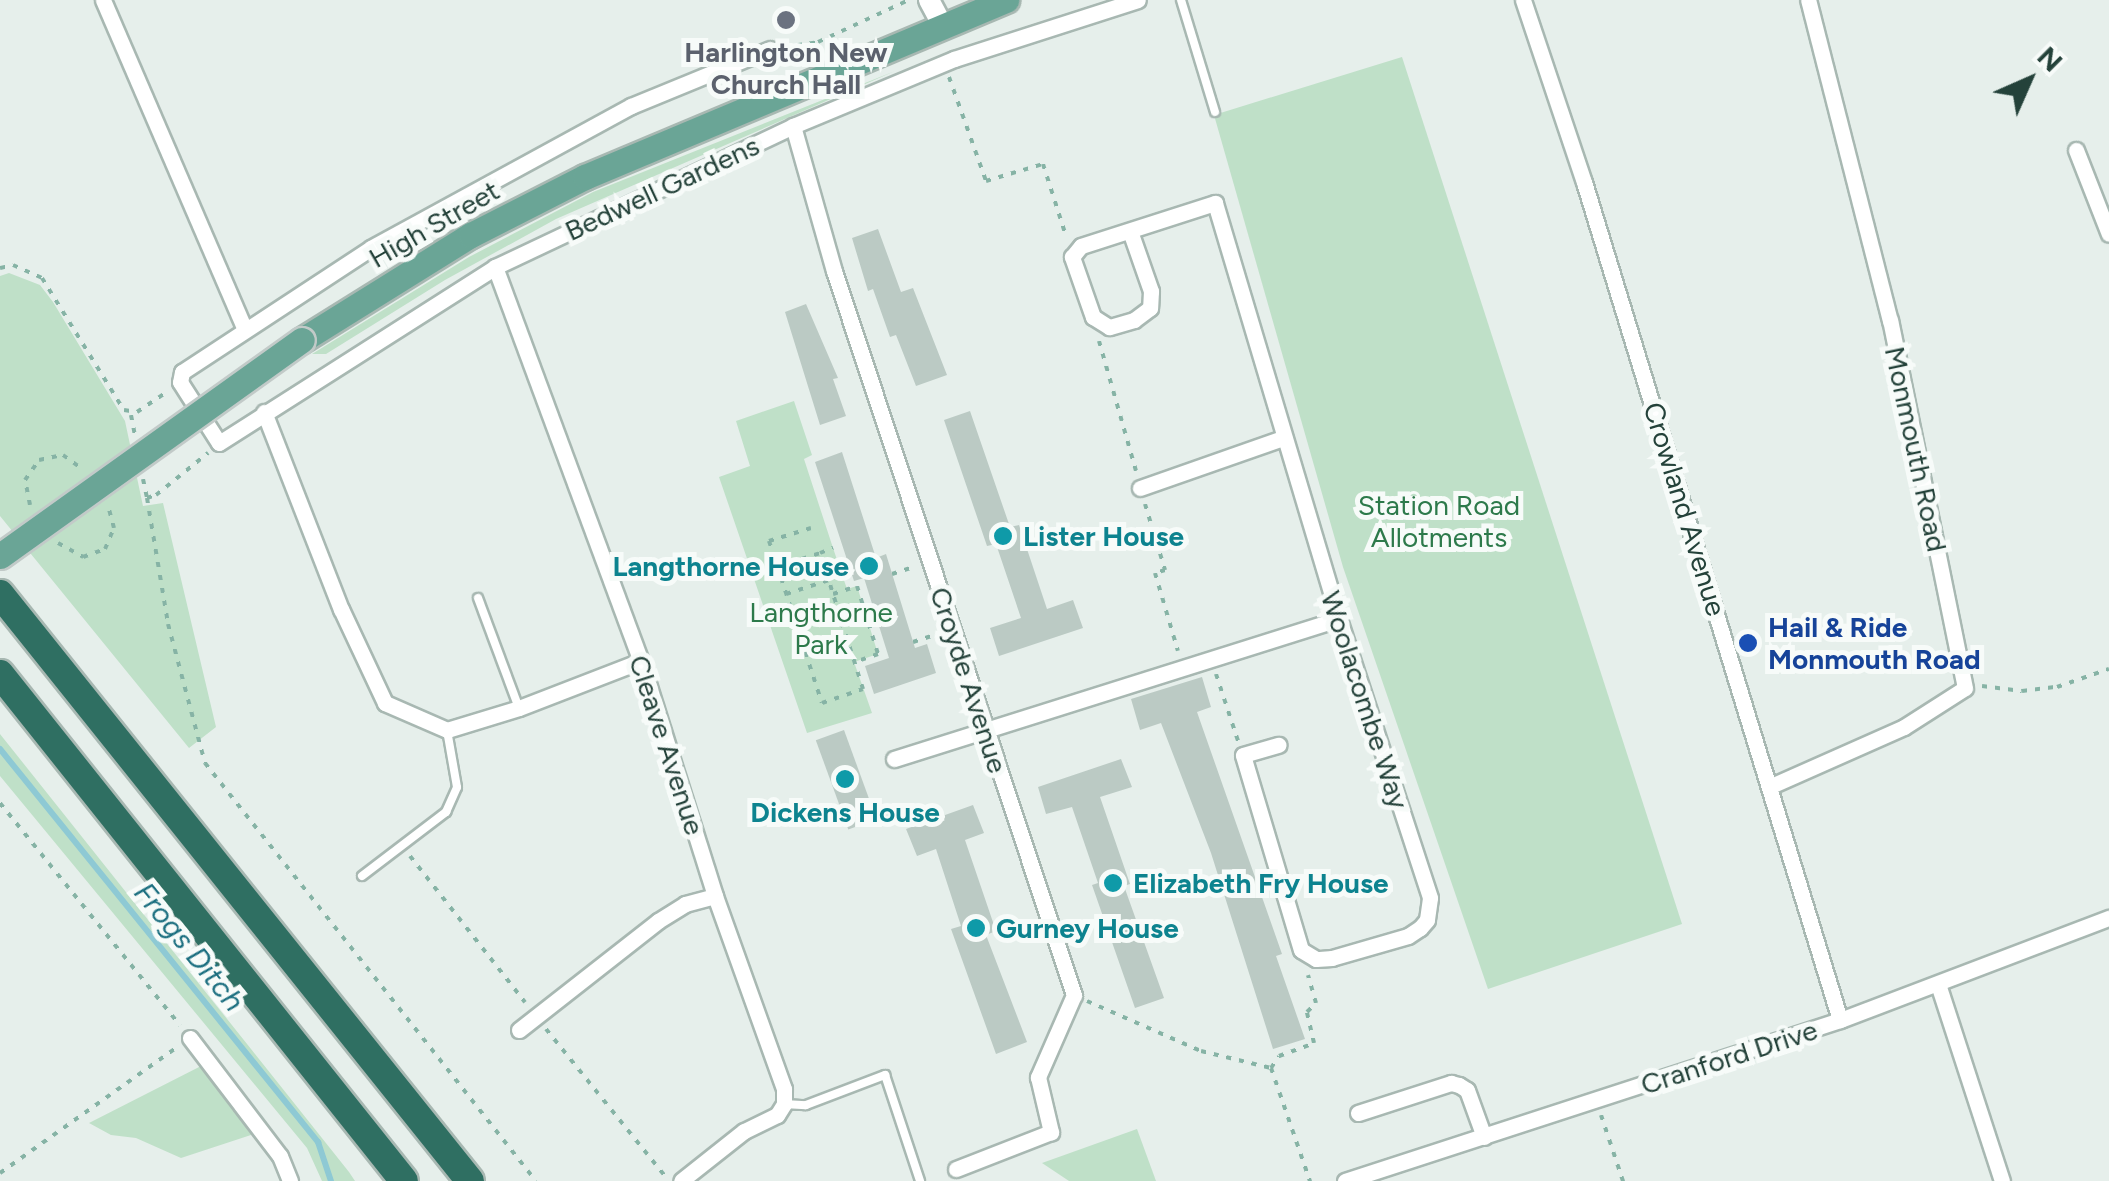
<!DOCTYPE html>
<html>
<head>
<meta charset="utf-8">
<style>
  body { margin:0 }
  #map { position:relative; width:2109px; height:1181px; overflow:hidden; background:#e6efeb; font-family:Figtree,sans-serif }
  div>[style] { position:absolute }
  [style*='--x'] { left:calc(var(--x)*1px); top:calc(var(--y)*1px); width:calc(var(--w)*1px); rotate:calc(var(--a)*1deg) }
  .green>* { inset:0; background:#bfe0c8 }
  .stream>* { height:6px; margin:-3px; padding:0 3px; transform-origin:3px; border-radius:3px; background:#8ec9d4 }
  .building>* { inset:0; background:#bbcac4; transform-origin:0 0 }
  .path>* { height:4px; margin-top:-2px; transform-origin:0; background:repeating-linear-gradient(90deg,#86b3a5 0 5px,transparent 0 13px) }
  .roads { filter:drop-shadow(2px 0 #a8b8b2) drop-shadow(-2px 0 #a8b8b2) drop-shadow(0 2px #a8b8b2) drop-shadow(0 -2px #a8b8b2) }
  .service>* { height:8px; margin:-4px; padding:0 4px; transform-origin:4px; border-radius:4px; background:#fff }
  .minor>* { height:15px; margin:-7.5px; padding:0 7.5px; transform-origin:7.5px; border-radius:7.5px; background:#fff }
  .tertiary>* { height:20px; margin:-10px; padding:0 10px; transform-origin:10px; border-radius:10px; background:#fff }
  .primary>* { height:25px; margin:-12.5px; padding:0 12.5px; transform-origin:12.5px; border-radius:12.5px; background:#6aa596 }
  .motorway>* { height:28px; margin:-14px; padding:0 14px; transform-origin:14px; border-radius:14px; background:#2f6f62 }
  .bridges { filter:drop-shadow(2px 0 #c2cac8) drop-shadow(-2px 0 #c2cac8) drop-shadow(0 2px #c2cac8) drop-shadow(0 -2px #c2cac8) }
  .primary-bridge>* { height:25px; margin:-12.5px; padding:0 12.5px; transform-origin:12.5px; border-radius:12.5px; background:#6aa596 }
  .dots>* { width:28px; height:28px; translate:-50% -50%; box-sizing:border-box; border:5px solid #f7fbf9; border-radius:50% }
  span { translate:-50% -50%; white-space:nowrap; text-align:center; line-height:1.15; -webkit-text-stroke:10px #f7fbf9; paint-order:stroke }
  .worship-label { font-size:28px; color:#5b616d; font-weight:700 }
  .street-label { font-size:28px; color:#24423a }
  .park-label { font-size:28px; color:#2d7a4b }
  .culture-label { font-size:28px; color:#0d838f; font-weight:700 }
  .left { translate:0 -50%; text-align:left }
  .right { translate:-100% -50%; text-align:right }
  .transit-label { font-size:28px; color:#164399; font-weight:700 }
  .water-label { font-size:30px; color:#1c6f80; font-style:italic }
  .north { position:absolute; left:1979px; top:30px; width:100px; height:100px; -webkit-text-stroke:8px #f7fbf9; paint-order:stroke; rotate:45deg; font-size:28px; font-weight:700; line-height:40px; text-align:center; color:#24423a }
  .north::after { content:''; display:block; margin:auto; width:35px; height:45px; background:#24423a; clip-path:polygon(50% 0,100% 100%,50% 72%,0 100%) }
</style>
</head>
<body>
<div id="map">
  <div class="green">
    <i style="clip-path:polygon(1402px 57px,1682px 924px,1488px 989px,1343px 567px,1214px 115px)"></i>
    <i style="clip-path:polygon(895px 71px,556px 219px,445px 280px,326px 354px,312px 354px,469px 257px,593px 192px)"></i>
    <i style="clip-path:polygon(9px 273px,40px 285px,53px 302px,125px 421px,143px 506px,163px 503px,216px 727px,189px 748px,0 516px,0 276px)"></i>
    <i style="clip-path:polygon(794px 401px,812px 455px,804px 459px,833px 548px,847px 589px,857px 586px,878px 654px,854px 662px,872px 713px,807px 733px,719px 477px,750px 466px,736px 421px)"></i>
    <i style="clip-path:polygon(0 734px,349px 1172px,355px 1181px,322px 1181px,307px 1148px,0 776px)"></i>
    <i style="clip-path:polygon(205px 1064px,254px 1134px,181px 1158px,136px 1138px,111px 1135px,89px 1123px)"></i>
    <i style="clip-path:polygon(1137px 1129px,1156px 1181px,1069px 1181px,1042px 1163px)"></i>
  </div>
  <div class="stream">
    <i style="--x:0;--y:749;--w:506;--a:51.02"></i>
    <i style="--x:318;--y:1142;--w:41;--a:71.6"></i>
  </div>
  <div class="building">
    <i style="clip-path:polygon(878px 229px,901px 292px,913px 288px,947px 375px,916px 386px,896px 335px,890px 337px,873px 289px,868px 291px,852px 238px)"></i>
    <i style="clip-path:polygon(806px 304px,838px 378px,833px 379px,846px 416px,820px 425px,785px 312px)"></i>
    <i style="clip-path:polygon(970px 411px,1010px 527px,1019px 525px,1047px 609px,1073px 600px,1083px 628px,999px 656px,990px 628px,1021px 618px,996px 544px,987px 546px,944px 420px)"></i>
    <i style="clip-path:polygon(842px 452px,876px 558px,886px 554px,915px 648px,927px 644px,936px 673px,874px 694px,865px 666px,889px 658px,864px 578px,854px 581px,815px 462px)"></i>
    <i style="clip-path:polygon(1202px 677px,1211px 707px,1197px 712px,1282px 954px,1276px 956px,1305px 1039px,1273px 1049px,1211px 853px,1161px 723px,1140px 730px,1131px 699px)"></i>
    <i style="left:844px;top:730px;width:95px;height:30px;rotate:70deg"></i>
    <i style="clip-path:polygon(1121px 759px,1132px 787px,1100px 797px,1130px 884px,1124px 886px,1164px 998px,1135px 1008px,1092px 885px,1098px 883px,1072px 807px,1046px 814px,1038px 787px)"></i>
    <i style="clip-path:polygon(973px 805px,984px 833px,965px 840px,996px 931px,986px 935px,1027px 1042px,996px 1054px,951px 929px,961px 926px,936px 849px,917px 856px,906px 829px)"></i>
  </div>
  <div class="path">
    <i style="--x:784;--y:47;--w:34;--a:-8"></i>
    <i style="--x:818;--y:42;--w:100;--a:-24.8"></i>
    <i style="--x:949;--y:77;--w:110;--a:70.4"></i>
    <i style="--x:986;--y:181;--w:59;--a:-16.6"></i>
    <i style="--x:1043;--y:164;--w:76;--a:72.3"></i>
    <i style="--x:0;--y:268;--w:13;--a:-13"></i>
    <i style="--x:13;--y:265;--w:32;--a:24"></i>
    <i style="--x:42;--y:278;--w:155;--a:58.2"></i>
    <i style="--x:124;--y:410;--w:13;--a:9"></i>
    <i style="--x:137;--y:412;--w:37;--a:-34"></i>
    <i style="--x:1099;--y:341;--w:135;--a:74.1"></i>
    <i style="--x:131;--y:415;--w:20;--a:79"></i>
    <i style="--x:143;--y:479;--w:19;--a:78"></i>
    <i style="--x:147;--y:498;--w:9;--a:-18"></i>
    <i style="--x:156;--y:495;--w:67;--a:-38.9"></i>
    <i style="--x:147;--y:498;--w:128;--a:80.5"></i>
    <i style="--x:168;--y:624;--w:144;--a:75.1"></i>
    <i style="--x:205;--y:763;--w:533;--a:51.63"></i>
    <i style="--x:1145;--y:504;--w:69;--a:73.1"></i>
    <i style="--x:1165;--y:570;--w:10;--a:163"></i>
    <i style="--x:1155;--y:573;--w:81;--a:73.6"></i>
    <i style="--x:30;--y:505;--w:25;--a:-101"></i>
    <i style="--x:25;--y:480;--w:24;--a:-55"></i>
    <i style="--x:39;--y:460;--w:25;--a:-12"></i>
    <i style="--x:63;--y:455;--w:24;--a:36"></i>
    <i style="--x:811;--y:528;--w:44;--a:162.8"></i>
    <i style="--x:769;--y:541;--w:170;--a:71.9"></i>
    <i style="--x:822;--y:703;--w:43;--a:-18.9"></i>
    <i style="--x:863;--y:689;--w:143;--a:-107.5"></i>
    <i style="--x:820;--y:553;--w:14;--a:-21"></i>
    <i style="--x:58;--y:543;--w:29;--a:29"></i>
    <i style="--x:83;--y:557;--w:23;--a:-20"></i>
    <i style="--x:105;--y:549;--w:23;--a:-67"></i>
    <i style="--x:114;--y:528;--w:23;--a:-105"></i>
    <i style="--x:777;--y:567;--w:45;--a:-18"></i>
    <i style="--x:892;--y:574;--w:25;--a:-18"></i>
    <i style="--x:786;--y:594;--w:45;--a:-18"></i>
    <i style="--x:833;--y:594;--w:25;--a:-18"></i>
    <i style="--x:857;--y:586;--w:71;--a:72.8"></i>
    <i style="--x:878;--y:654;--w:24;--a:161"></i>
    <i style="--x:913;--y:642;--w:25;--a:-18"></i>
    <i style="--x:1216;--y:674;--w:71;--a:71.8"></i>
    <i style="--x:1982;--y:686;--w:40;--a:7.1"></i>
    <i style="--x:2022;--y:691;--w:35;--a:-7"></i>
    <i style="--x:2057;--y:687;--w:55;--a:-19.1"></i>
    <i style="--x:0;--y:803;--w:286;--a:51"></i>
    <i style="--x:410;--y:856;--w:186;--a:51.8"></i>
    <i style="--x:1087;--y:1001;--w:124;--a:23.7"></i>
    <i style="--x:1201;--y:1051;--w:72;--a:13.7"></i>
    <i style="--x:1271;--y:1068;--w:120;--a:71"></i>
    <i style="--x:546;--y:1029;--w:191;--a:51"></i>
    <i style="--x:1271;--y:1068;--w:14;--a:-56"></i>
    <i style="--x:1279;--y:1056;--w:37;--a:-20"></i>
    <i style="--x:1314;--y:1043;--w:32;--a:-103"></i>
    <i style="--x:1307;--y:1012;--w:13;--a:-45"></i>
    <i style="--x:1316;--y:1003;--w:29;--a:-106"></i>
    <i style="--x:1601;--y:1115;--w:70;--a:71.6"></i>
    <i style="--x:0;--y:1173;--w:216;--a:-35.4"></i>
  </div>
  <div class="roads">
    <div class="service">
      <i style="--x:1181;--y:0;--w:117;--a:73.1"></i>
      <i style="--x:478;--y:598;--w:117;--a:69.6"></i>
      <i style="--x:362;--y:876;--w:106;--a:-37.3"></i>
      <i style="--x:446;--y:812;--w:27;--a:-66"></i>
      <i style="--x:457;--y:787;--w:58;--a:-100"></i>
      <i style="--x:784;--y:1104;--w:22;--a:3"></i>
      <i style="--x:806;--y:1105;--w:85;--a:-20.8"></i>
      <i style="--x:885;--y:1075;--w:112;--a:71.7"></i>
    </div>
    <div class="minor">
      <i style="--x:103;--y:0;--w:358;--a:66.7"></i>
      <i style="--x:1523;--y:0;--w:192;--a:71.5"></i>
      <i style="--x:1584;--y:182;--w:876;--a:73.01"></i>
      <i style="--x:770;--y:49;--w:150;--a:157.7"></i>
      <i style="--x:631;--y:106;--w:296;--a:151.4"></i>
      <i style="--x:371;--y:248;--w:226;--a:146.7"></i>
      <i style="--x:182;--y:372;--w:10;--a:101"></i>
      <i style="--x:180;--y:382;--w:72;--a:57.4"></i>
      <i style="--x:219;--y:443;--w:327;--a:-32.5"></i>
      <i style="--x:495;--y:267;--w:330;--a:-25.3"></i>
      <i style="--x:793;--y:126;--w:174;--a:-22.6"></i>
      <i style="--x:954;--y:59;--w:193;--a:-17.8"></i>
      <i style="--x:793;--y:126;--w:151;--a:74.2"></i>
      <i style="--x:834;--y:271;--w:763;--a:71.66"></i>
      <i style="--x:1074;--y:995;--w:90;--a:113.7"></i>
      <i style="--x:1038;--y:1077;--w:57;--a:76.7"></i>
      <i style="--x:1051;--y:1132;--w:102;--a:158.7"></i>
      <i style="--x:2076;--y:150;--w:90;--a:68.6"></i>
      <i style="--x:1130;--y:231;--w:64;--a:70.7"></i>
      <i style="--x:1151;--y:291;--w:17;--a:93"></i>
      <i style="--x:1150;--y:308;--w:20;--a:143"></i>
      <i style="--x:1134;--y:320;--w:26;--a:164"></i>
      <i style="--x:1109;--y:327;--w:19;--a:-148"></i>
      <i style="--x:1093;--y:317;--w:64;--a:-109.3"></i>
      <i style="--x:1072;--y:257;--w:14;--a:-51"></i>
      <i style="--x:1081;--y:246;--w:141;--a:-17.8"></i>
      <i style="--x:1215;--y:203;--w:434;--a:73.4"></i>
      <i style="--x:1339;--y:619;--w:293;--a:71.9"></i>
      <i style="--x:1430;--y:898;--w:22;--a:98"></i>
      <i style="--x:1427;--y:920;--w:11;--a:131"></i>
      <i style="--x:1420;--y:928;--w:14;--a:146"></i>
      <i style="--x:1408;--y:936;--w:79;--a:163.9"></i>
      <i style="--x:1332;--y:958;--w:16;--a:176"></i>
      <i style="--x:1316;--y:959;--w:17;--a:-149"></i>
      <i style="--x:1301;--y:950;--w:203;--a:-106.6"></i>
      <i style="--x:1243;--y:755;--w:37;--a:-16"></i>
      <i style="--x:495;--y:267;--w:420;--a:69.7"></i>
      <i style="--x:641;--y:661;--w:246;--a:72.5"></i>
      <i style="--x:715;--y:896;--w:205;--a:70.3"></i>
      <i style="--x:784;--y:1089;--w:15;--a:90"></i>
      <i style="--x:784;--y:1104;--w:13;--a:122"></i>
      <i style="--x:777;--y:1115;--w:37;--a:154"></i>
      <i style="--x:744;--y:1131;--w:80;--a:141.6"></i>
      <i style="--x:264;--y:412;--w:212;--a:68.7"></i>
      <i style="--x:341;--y:609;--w:104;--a:64.9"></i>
      <i style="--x:385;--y:703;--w:68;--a:23.5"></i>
      <i style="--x:447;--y:730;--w:75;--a:-17"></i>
      <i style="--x:519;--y:708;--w:131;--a:-21.1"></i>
      <i style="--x:1140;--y:488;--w:151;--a:-19.3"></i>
      <i style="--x:894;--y:759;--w:467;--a:-17.5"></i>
      <i style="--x:1771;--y:786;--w:145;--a:-23.9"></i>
      <i style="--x:1904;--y:727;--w:72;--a:-32.6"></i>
      <i style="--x:1965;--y:688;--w:375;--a:-101.5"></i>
      <i style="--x:1890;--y:321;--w:331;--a:-104.3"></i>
      <i style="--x:1938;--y:984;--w:207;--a:72"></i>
      <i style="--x:519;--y:1030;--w:177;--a:-38.1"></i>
      <i style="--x:658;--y:921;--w:32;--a:-32"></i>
      <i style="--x:685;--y:904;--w:31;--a:-15"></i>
      <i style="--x:190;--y:1038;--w:148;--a:52.7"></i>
      <i style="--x:280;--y:1156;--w:27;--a:68"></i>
      <i style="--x:1358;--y:1113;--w:98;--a:-17.9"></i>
      <i style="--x:1451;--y:1083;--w:8;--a:14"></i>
      <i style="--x:1459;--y:1085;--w:9;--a:32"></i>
      <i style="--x:1467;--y:1090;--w:50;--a:70.1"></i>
      <i style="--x:1345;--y:1181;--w:521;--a:-18.02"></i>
      <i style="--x:1840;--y:1020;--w:288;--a:-20.8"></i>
    </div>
    <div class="tertiary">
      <i style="--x:929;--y:0;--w:27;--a:62"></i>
    </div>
    <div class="primary">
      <i style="--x:302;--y:340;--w:199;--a:-31.9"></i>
      <i style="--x:471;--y:235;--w:128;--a:-27"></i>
      <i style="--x:585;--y:177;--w:457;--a:-22.8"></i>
    </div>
    <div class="motorway">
      <i style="--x:0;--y:594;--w:752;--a:51.32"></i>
      <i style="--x:0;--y:674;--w:648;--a:51.45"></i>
    </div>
  </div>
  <div class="bridges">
    <div class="primary-bridge">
      <i style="--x:0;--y:556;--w:371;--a:-35.6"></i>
    </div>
  </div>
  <div class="dots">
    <i style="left:786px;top:20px;background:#6b7280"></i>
    <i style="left:1003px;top:536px;background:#0f9aa8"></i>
    <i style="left:869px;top:566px;background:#0f9aa8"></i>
    <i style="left:1748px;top:643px;background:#1a4fb4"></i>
    <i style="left:845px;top:779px;background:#0f9aa8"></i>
    <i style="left:1113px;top:883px;background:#0f9aa8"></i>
    <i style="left:976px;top:928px;background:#0f9aa8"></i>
  </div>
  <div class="worship-label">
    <span style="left:786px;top:68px">Harlington New<br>Church Hall</span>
  </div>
  <div class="street-label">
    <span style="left:662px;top:188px;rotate:-25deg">Bedwell Gardens</span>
    <span style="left:434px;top:224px;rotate:-30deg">High Street</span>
    <span style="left:1916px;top:449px;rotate:78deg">Monmouth Road</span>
    <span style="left:1685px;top:509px;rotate:73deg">Crowland Avenue</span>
    <span style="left:969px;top:680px;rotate:72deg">Croyde Avenue</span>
    <span style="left:1365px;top:700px;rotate:72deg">Woolacombe Way</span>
    <span style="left:667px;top:745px;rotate:72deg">Cleave Avenue</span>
    <span style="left:1729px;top:1057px;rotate:-18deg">Cranford Drive</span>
  </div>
  <div class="park-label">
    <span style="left:1439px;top:521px">Station Road<br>Allotments</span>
    <span style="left:821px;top:628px">Langthorne<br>Park</span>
  </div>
  <div class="culture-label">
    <span class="left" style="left:1023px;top:536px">Lister House</span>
    <span class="right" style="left:849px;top:566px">Langthorne House</span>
    <span style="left:845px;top:812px">Dickens House</span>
    <span class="left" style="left:1133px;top:883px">Elizabeth Fry House</span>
    <span class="left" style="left:996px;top:928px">Gurney House</span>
  </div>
  <div class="transit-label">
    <span class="left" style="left:1768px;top:643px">Hail &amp; Ride<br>Monmouth Road</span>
  </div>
  <div class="water-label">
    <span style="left:189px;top:947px;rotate:51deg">Frogs Ditch</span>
  </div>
  <div class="north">N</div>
</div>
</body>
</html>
